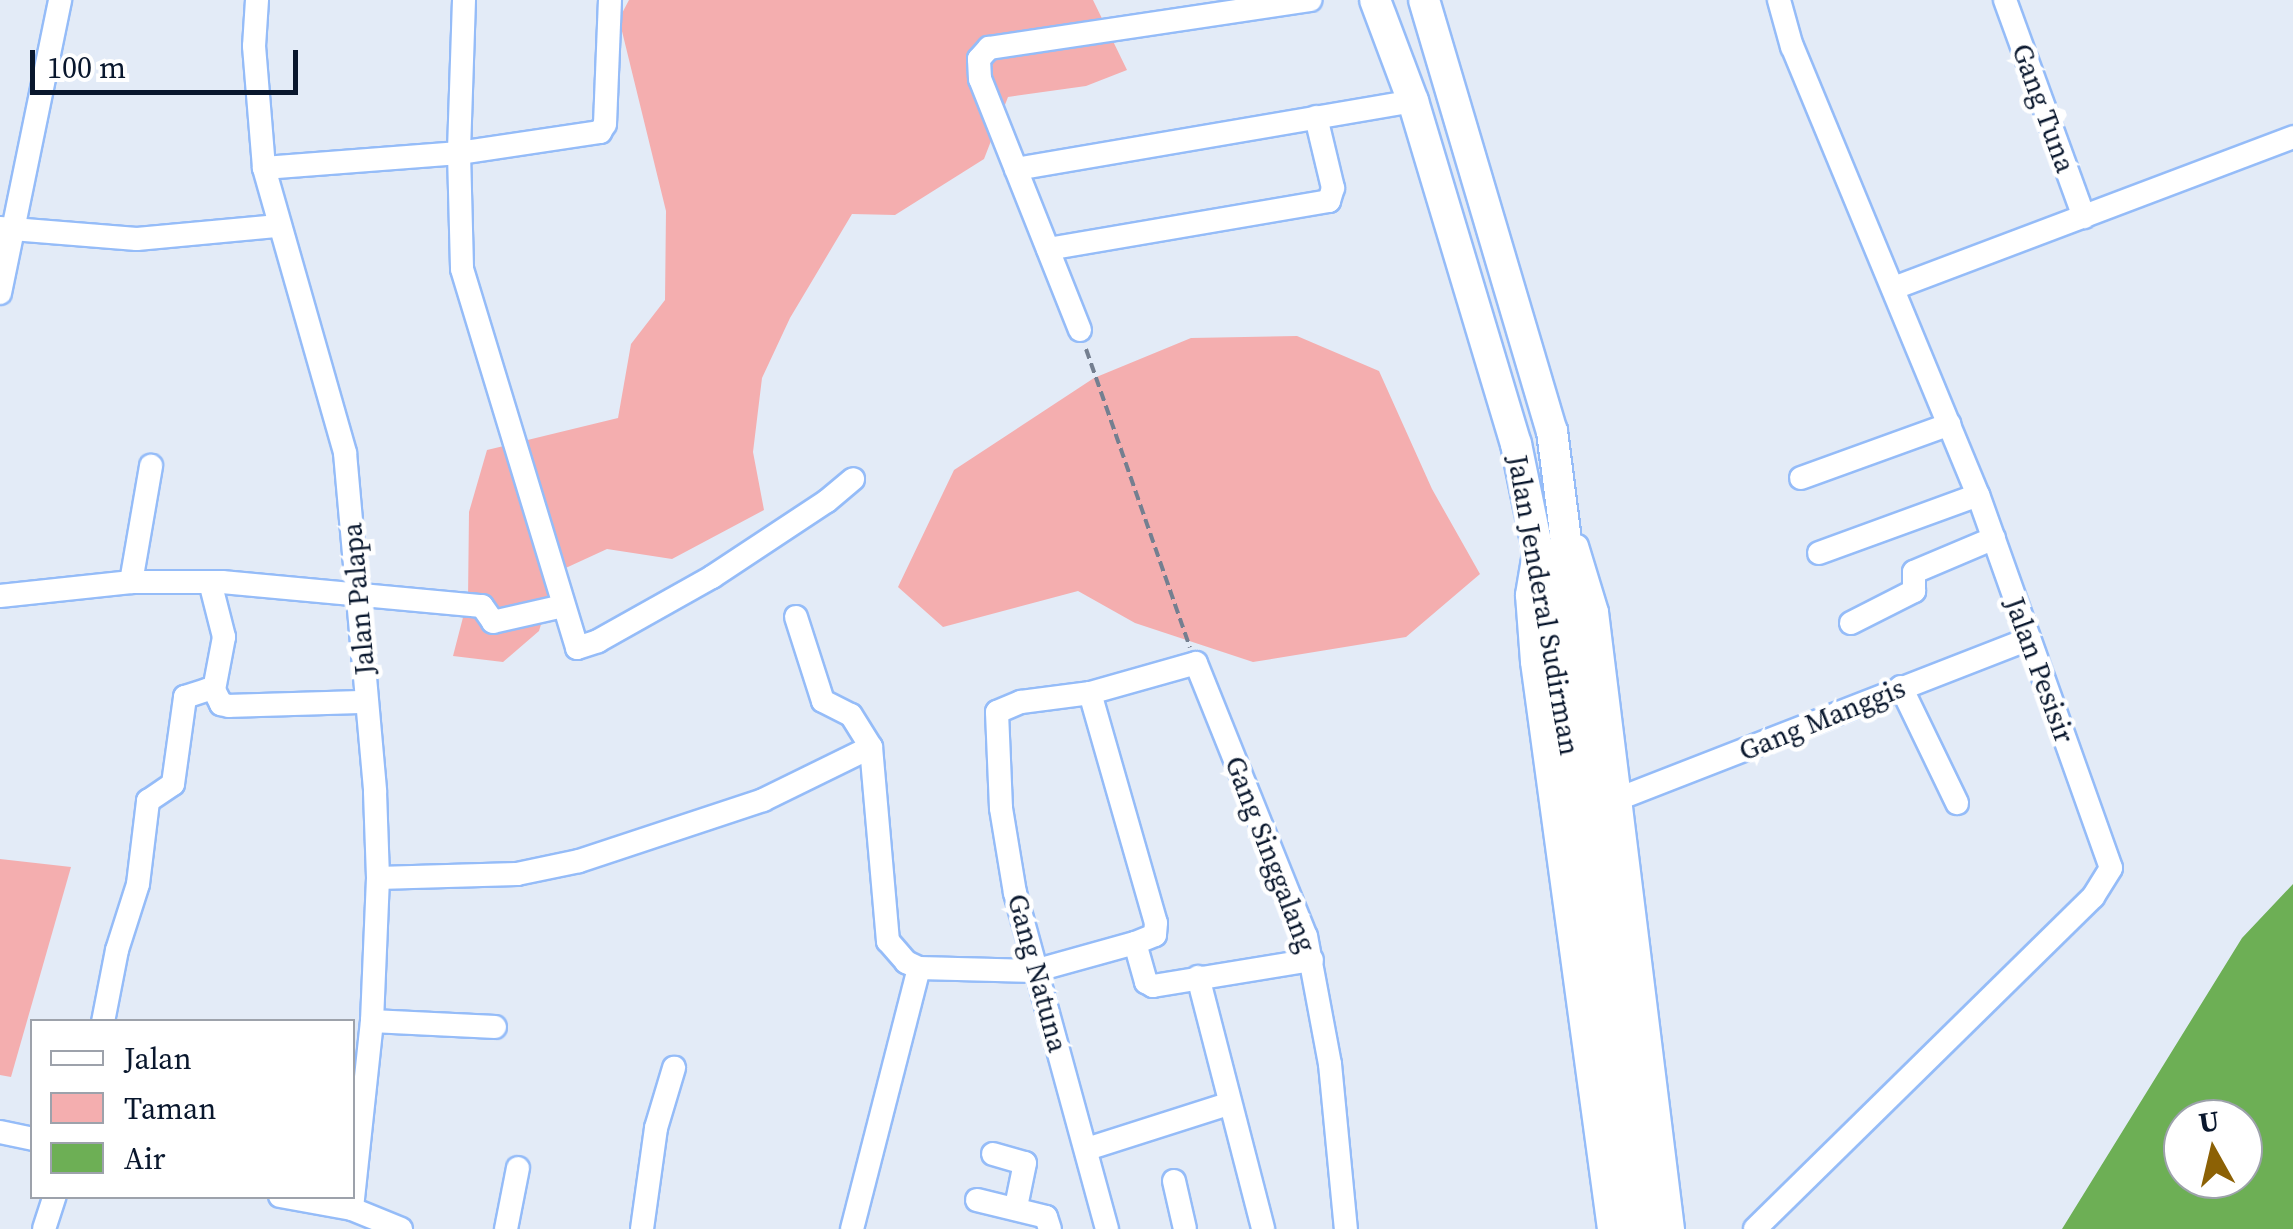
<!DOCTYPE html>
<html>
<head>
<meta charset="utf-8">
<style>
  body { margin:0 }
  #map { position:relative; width:2293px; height:1229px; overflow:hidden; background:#e3ebf7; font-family:"Source Serif 4",serif }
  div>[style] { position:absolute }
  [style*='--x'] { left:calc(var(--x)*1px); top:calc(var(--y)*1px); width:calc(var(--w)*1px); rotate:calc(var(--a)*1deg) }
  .green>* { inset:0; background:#f4aeaf }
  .water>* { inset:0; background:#6daf55 }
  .path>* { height:4px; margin-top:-2px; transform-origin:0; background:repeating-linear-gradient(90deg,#747f90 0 10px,transparent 0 15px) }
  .roads { filter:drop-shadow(2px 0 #95bcf8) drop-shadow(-2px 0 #95bcf8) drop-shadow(0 2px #95bcf8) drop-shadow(0 -2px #95bcf8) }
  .minor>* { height:22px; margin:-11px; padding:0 11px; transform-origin:11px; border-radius:11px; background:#fff }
  .major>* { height:30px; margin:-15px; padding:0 15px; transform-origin:15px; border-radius:15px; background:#fff }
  span { translate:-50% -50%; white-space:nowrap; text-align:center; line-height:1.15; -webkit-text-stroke:9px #fff; paint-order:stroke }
  .street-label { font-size:28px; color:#09172d }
  .legend { position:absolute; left:30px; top:1019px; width:325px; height:180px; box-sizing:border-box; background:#fff; border:2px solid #9da2ab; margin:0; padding:12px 18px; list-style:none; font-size:30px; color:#09172d }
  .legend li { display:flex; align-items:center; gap:20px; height:50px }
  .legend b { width:50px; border:2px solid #9da2ab }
  .north { position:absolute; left:2163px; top:1099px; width:100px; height:100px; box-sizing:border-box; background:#fff; border:2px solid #9da2ab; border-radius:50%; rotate:352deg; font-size:28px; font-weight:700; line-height:40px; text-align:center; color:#09172d }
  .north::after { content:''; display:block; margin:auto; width:35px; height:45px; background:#8c6105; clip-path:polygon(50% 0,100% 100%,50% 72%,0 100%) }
  .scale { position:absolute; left:30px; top:50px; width:268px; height:45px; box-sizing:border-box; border:5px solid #09172d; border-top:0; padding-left:12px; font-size:30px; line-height:35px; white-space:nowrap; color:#09172d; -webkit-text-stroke:8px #fff; paint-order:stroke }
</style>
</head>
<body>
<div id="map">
  <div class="green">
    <i style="clip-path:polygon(629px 0,1093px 0,1127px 70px,1086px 86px,1008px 97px,984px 159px,895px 215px,852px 214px,790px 318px,762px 378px,753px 452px,764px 510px,672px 559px,607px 549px,557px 572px,539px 631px,503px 662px,453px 656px,468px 598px,469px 512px,487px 450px,618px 418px,631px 344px,665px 300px,666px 211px,619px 19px)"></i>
    <i style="clip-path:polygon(1297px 336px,1379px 371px,1432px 489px,1480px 574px,1406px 637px,1253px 662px,1135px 623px,1078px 591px,943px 627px,898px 587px,954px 470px,1094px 378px,1191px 338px)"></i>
    <i style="clip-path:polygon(0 859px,71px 867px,11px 1077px,0 1075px)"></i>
  </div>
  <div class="water">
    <i style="clip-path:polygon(evenodd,2293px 884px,2293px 1229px,2062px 1229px,2242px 938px,2293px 884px,2183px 1119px,2243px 1119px,2243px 1179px,2183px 1179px,2183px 1119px)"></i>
  </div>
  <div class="path">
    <i style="--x:1086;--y:349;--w:316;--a:70.8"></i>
  </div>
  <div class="roads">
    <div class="minor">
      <i style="--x:257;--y:0;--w:46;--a:93.7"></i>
      <i style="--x:254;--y:46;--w:122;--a:85.3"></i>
      <i style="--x:264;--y:168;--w:296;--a:74.1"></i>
      <i style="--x:345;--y:453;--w:340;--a:84.9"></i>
      <i style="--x:375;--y:792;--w:86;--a:88"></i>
      <i style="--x:378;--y:878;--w:143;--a:92.4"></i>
      <i style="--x:372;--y:1021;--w:189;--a:96.1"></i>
      <i style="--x:464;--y:0;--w:153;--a:91.9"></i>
      <i style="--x:459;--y:153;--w:116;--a:88.5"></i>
      <i style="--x:462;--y:269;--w:396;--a:73.1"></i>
      <i style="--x:577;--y:648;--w:22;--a:-18"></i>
      <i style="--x:598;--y:641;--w:131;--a:-29.3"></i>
      <i style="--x:712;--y:577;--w:138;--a:-33.5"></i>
      <i style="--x:827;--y:501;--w:34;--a:-40"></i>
      <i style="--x:2005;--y:0;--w:231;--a:70"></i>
      <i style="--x:264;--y:168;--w:196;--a:-4.4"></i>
      <i style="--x:459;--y:153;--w:143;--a:-8.5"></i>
      <i style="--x:600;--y:132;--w:9;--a:-58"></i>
      <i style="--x:605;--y:124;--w:124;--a:-87.7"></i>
      <i style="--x:1016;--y:169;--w:403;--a:-9.7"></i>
      <i style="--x:0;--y:228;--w:137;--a:4.6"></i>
      <i style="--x:137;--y:239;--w:142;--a:-5.3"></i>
      <i style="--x:1048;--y:249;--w:285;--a:-9.7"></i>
      <i style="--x:1329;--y:201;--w:14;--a:-73"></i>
      <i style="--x:1333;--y:188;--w:73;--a:-103.5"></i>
      <i style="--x:1894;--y:288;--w:427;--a:-20.7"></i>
      <i style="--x:0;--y:293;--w:299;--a:-78.4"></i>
      <i style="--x:1080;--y:330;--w:270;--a:-111.7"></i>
      <i style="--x:980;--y:79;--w:20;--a:-93"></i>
      <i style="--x:979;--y:59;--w:15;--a:-48"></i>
      <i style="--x:989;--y:48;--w:325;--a:-8.5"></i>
      <i style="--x:1801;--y:478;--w:158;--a:-19.9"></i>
      <i style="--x:1577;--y:546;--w:69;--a:73.1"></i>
      <i style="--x:1597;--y:612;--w:622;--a:82.98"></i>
      <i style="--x:1534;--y:553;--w:43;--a:99.5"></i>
      <i style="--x:1527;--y:595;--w:67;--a:85.7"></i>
      <i style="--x:1532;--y:662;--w:572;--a:82.27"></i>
      <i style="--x:1819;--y:553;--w:169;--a:-20"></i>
      <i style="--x:131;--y:582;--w:118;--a:-80.2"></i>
      <i style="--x:210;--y:582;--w:57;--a:75.7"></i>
      <i style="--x:224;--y:637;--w:54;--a:100.7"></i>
      <i style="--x:0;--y:596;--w:132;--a:-6.1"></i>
      <i style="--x:131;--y:582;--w:91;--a:0"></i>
      <i style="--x:222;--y:582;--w:261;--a:5.3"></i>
      <i style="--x:482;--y:606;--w:19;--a:55"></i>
      <i style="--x:493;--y:622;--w:72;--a:-12.9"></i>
      <i style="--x:796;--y:617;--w:88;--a:72.2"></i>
      <i style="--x:823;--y:701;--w:31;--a:27"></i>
      <i style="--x:851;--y:715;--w:38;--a:58"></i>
      <i style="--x:871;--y:747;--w:195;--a:85"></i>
      <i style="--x:888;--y:941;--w:28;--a:49"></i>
      <i style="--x:906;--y:962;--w:14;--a:25"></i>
      <i style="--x:919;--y:968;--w:115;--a:1.5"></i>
      <i style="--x:1034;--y:971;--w:105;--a:-15.5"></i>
      <i style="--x:1135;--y:943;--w:41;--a:74.2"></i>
      <i style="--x:1146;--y:982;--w:8;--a:30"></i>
      <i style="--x:1153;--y:986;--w:161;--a:-9.3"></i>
      <i style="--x:1851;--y:623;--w:71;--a:-26.9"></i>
      <i style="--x:1914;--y:591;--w:19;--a:-90"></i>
      <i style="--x:1914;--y:572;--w:87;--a:-23"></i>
      <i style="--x:1901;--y:687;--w:129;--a:64.2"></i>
      <i style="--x:1090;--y:693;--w:239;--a:74"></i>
      <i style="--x:1156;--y:923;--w:12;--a:95"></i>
      <i style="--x:1155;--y:935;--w:22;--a:158"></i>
      <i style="--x:1618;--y:799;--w:438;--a:-21.3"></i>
      <i style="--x:378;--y:878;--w:139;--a:-1.6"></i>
      <i style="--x:517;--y:874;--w:63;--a:-11.8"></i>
      <i style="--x:579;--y:861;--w:194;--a:-18.3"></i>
      <i style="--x:763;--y:800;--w:120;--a:-26.1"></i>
      <i style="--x:1198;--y:977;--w:260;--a:75.5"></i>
      <i style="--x:372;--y:1021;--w:123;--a:2.8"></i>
      <i style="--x:103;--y:1022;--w:73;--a:-79"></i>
      <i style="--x:117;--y:950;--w:69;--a:-72.3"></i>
      <i style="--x:138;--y:884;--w:84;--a:-83.1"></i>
      <i style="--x:148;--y:801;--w:30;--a:-34"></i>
      <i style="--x:173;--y:784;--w:88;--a:-82.1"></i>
      <i style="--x:185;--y:697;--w:23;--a:-18"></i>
      <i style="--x:207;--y:690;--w:7;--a:0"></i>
      <i style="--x:214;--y:690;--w:16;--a:63"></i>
      <i style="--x:221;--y:704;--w:8;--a:14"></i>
      <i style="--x:229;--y:706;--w:137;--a:-1.7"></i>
      <i style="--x:0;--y:1132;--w:33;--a:12"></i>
      <i style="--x:1087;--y:1149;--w:148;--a:-17.7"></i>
      <i style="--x:993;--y:1154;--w:33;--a:16"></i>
      <i style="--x:1025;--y:1163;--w:45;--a:101.6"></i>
      <i style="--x:1174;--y:1181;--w:49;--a:77.1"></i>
      <i style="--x:280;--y:1196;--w:73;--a:10.2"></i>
      <i style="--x:352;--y:1209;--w:53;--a:22.2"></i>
      <i style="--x:977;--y:1200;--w:71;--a:13.8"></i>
      <i style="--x:1046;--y:1217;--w:13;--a:72"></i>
      <i style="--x:44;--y:1229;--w:35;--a:-72"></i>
      <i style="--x:506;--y:1229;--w:62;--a:-78.9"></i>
      <i style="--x:642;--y:1229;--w:102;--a:-82.1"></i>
      <i style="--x:656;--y:1128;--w:63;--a:-73.3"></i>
      <i style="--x:852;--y:1229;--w:269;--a:-75.6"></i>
      <i style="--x:1107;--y:1229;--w:348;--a:-105.3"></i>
      <i style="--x:1015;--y:893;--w:86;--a:-99.4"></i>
      <i style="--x:1001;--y:808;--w:96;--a:-92.4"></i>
      <i style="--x:997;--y:712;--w:26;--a:-23"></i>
      <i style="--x:1021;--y:702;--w:70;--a:-7.4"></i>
      <i style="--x:1090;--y:693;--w:110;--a:-15.8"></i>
      <i style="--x:1196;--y:663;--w:294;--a:68.1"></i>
      <i style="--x:1306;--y:936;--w:130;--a:79.4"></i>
      <i style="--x:1330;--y:1064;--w:166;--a:84.5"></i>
      <i style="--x:1755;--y:1229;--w:474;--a:-44.5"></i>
      <i style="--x:2093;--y:897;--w:34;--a:-58"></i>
      <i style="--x:2111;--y:868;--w:396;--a:-109.6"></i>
      <i style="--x:1978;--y:495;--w:485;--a:-112.5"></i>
      <i style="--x:1792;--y:47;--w:49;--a:-105.5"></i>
    </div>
    <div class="major">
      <i style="--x:1375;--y:0;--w:108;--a:69.4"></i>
      <i style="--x:1413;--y:101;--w:358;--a:73.3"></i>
      <i style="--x:1516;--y:444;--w:179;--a:78.4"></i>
      <i style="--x:1552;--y:619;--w:615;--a:82.53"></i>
      <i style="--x:1424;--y:0;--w:450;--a:73.5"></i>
      <i style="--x:1552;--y:431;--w:804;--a:82.72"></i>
    </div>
  </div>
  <div class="street-label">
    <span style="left:2044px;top:108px;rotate:70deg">Gang Tuna</span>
    <span style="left:358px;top:599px;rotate:-95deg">Jalan Palapa</span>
    <span style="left:1544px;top:605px;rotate:80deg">Jalan Jenderal Sudirman</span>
    <span style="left:2040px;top:670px;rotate:70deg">Jalan Pesisir</span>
    <span style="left:1822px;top:719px;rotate:-22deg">Gang Manggis</span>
    <span style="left:1271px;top:854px;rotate:69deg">Gang Singgalang</span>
    <span style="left:1038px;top:973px;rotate:75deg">Gang Natuna</span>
  </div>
  <ul class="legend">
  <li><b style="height:12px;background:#fff"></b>Jalan</li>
  <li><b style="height:28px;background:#f4aeaf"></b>Taman</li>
  <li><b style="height:28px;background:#6daf55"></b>Air</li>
  </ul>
  <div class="north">U</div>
  <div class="scale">100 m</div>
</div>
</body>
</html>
